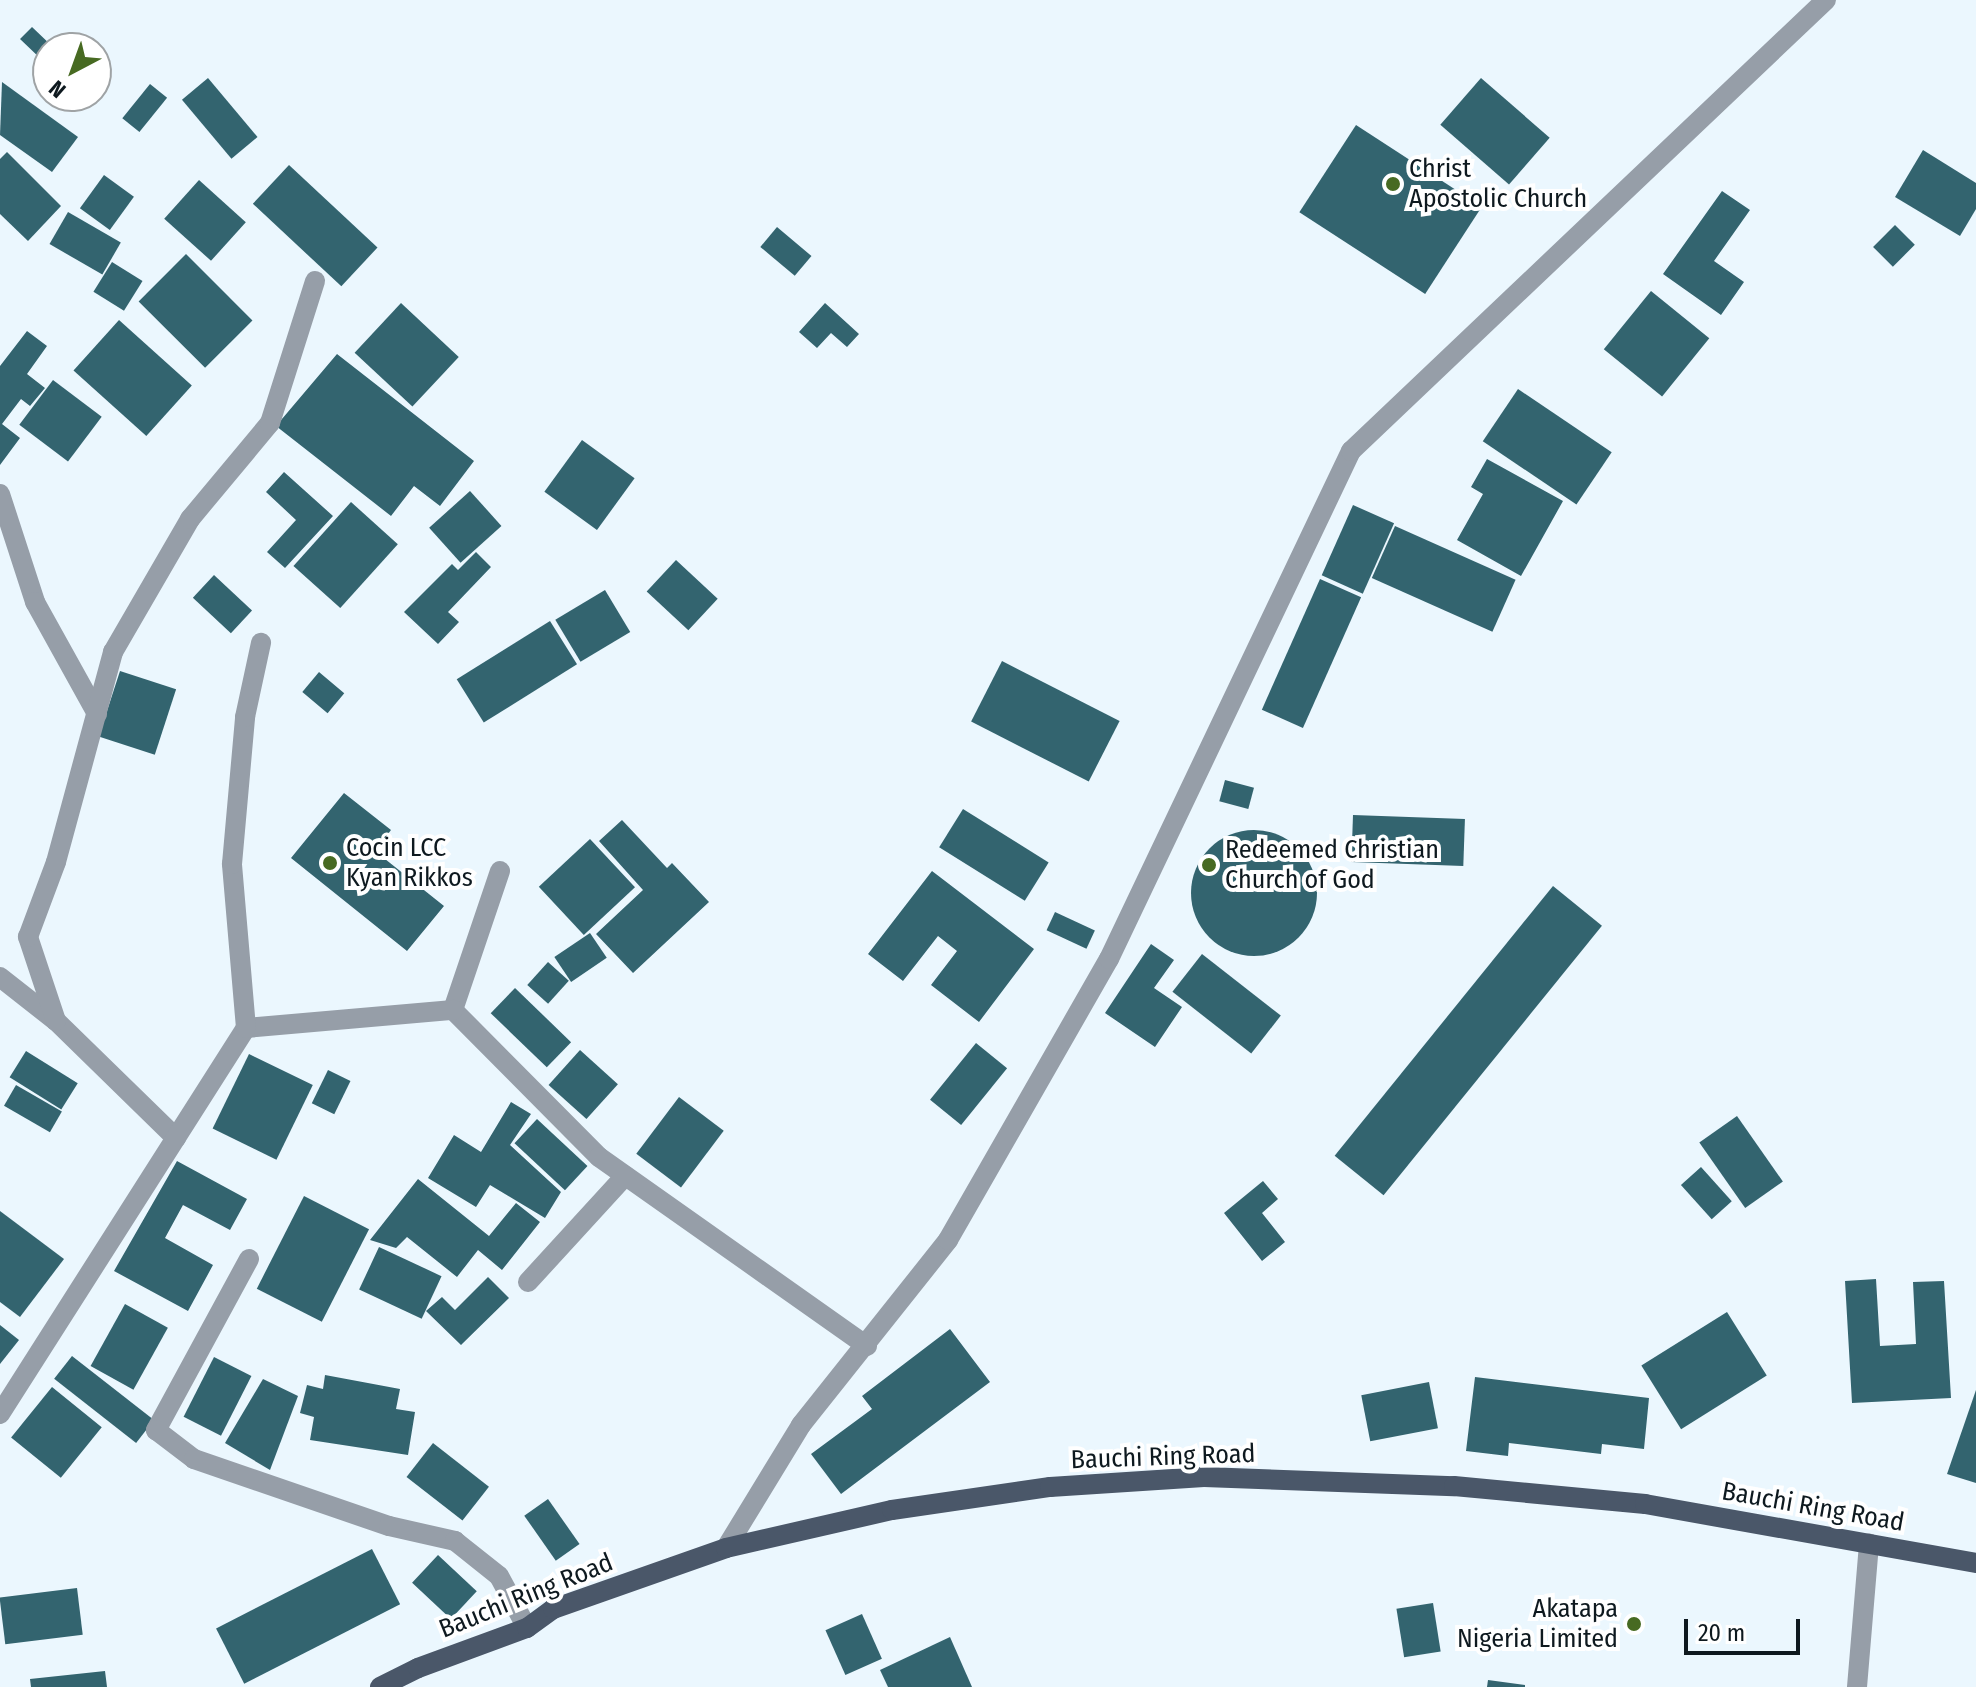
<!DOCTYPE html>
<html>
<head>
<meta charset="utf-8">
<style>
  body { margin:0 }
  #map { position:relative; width:1976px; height:1687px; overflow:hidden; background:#ebf7fe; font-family:"Fira Sans Condensed",sans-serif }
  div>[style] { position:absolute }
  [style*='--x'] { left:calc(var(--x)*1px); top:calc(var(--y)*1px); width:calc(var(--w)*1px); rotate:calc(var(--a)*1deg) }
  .building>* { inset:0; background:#33646f; transform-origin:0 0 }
  .round { border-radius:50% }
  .street>* { height:20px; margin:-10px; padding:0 10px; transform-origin:10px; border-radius:10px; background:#969ea8 }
  .primary>* { height:20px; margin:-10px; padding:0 10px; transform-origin:10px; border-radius:10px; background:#4a5769 }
  .dots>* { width:22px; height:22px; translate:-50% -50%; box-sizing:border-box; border:4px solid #fff; border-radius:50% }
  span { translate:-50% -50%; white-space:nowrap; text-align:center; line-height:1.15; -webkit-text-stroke:8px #fff; paint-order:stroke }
  .poi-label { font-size:26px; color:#0e191f }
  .left { translate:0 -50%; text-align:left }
  .right { translate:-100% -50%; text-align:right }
  .street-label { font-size:26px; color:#0e191f }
  .north { position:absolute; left:32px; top:32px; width:80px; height:80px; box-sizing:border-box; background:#fff; border:2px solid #9fa3a5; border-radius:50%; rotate:221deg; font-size:22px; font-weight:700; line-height:32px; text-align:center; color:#0e191f }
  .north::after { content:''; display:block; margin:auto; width:28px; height:36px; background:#476a22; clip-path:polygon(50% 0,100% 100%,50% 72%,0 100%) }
  .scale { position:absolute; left:1684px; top:1619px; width:116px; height:36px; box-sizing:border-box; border:4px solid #0e191f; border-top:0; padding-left:10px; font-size:24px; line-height:28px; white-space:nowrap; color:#0e191f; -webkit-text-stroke:6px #fff; paint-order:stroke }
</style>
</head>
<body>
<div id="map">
  <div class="building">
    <i style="clip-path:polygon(32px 27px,54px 48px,48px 48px,42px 60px,20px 39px)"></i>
    <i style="left:208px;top:78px;width:77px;height:34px;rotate:50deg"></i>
    <i style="left:1481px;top:78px;width:91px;height:62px;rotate:41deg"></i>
    <i style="clip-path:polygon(2px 82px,78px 137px,52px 172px,0 135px)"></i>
    <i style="left:150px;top:84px;width:22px;height:44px;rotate:39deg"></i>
    <i style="left:1356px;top:125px;width:150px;height:104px;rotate:33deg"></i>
    <i style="clip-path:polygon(1923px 150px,1976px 183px,1976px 209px,1960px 236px,1895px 197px)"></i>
    <i style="clip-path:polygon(7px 152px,61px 206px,28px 241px,0 214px,0 159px)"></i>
    <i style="left:289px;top:165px;width:121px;height:53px;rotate:43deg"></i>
    <i style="left:104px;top:175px;width:37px;height:41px;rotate:36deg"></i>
    <i style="left:199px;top:180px;width:63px;height:52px;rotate:42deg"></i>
    <i style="clip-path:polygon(1722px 191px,1750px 210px,1714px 261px,1744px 282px,1721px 315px,1663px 274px)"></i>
    <i style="left:68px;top:212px;width:61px;height:37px;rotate:30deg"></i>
    <i style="left:1895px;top:225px;width:28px;height:31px;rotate:45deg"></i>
    <i style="left:777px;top:227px;width:45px;height:26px;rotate:40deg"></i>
    <i style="left:186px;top:254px;width:94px;height:67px;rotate:45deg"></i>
    <i style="left:112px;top:262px;width:36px;height:35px;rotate:32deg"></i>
    <i style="left:1651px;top:291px;width:75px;height:75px;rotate:39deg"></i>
    <i style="left:401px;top:303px;width:79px;height:68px;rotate:43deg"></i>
    <i style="clip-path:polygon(825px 303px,859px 334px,847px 347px,831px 333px,817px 348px,799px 332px)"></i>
    <i style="left:119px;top:320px;width:98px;height:68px;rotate:42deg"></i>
    <i style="clip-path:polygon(27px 331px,47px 346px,27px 374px,45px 388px,30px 406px,21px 399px,2px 424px,20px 438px,0 465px,0 366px)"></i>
    <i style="clip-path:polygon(337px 354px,474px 461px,440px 506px,414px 486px,391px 516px,276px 426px)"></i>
    <i style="left:53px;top:380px;width:61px;height:56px;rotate:37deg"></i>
    <i style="left:1518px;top:389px;width:113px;height:63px;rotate:34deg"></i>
    <i style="left:582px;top:440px;width:65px;height:64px;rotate:36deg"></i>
    <i style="clip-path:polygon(1487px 459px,1563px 501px,1521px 576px,1457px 540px,1483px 494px,1471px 487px)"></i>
    <i style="clip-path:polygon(284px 472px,333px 516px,285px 568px,267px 552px,296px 520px,266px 492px)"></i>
    <i style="left:470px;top:491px;width:47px;height:55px;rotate:48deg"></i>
    <i style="left:351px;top:502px;width:63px;height:86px;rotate:42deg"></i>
    <i style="left:1353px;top:505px;width:45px;height:77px;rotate:24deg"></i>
    <i style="left:1395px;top:526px;width:132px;height:57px;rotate:24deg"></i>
    <i style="clip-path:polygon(476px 552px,491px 567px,448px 612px,459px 622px,438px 644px,404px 612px,452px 564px,458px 570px)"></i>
    <i style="left:676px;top:560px;width:57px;height:43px;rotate:43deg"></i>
    <i style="left:214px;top:575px;width:52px;height:31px;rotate:43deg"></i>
    <i style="left:1320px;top:579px;width:45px;height:143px;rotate:24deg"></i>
    <i style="left:605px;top:590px;width:49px;height:58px;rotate:59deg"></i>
    <i style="left:550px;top:621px;width:51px;height:110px;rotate:58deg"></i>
    <i style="left:1002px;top:661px;width:132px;height:68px;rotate:27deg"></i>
    <i style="left:120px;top:671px;width:59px;height:69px;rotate:18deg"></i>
    <i style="left:319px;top:672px;width:33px;height:26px;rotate:40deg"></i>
    <i style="left:1225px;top:780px;width:30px;height:22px;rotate:15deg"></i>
    <i style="clip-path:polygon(344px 793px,391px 830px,375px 851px,444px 906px,407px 951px,291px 858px)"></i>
    <i style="left:963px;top:809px;width:101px;height:45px;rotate:32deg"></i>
    <i style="left:1353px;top:815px;width:112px;height:47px;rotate:2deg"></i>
    <i style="clip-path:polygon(622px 820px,667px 868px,672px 863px,709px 902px,633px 973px,596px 934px,643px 890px,599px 841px)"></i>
    <i class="round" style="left:1191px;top:830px;width:126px;height:126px"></i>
    <i style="left:590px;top:839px;width:66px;height:70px;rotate:47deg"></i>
    <i style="clip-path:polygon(932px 871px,1034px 949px,979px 1022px,931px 985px,957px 951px,938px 936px,903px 981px,868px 954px)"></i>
    <i style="left:1553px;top:886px;width:63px;height:347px;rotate:39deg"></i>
    <i style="left:1055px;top:912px;width:44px;height:20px;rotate:25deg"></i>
    <i style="left:590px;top:933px;width:30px;height:43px;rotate:56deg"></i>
    <i style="clip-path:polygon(1151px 944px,1174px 960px,1154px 988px,1182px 1007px,1155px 1047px,1105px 1013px)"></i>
    <i style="left:1202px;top:954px;width:100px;height:48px;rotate:38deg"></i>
    <i style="left:548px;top:962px;width:28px;height:31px;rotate:42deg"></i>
    <i style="left:515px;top:988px;width:78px;height:35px;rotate:44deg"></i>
    <i style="left:976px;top:1043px;width:40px;height:73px;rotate:39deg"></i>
    <i style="left:580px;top:1050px;width:51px;height:47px;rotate:42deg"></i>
    <i style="left:26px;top:1051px;width:61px;height:31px;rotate:32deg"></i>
    <i style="left:249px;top:1054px;width:71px;height:83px;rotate:26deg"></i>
    <i style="left:328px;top:1070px;width:25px;height:37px;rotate:26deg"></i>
    <i style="left:16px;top:1085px;width:53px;height:24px;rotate:30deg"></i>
    <i style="left:679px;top:1097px;width:56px;height:71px;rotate:37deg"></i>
    <i style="clip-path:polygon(511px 1102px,531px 1114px,510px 1145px,561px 1192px,545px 1218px,490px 1185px,476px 1207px,428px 1178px,454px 1135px,481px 1152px)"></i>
    <i style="left:1737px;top:1116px;width:80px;height:46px;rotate:55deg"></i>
    <i style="left:537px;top:1119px;width:69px;height:33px;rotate:43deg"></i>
    <i style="clip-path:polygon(177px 1161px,247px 1199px,230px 1230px,183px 1205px,165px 1238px,213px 1265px,188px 1311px,114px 1271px)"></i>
    <i style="left:1701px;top:1167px;width:46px;height:27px;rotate:48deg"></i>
    <i style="clip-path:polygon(418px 1179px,489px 1236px,516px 1203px,540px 1222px,502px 1270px,478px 1250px,457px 1277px,407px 1237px,396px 1248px,370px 1240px)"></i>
    <i style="clip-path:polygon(1263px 1181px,1278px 1199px,1262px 1213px,1285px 1242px,1262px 1261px,1224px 1213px)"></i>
    <i style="left:304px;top:1196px;width:73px;height:104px;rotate:27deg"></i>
    <i style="clip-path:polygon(0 1211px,64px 1259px,20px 1317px,0 1302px)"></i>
    <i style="left:379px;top:1247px;width:69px;height:47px;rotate:25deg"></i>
    <i style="clip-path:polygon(488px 1277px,509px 1298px,461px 1345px,426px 1311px,442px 1297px,455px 1310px)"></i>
    <i style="clip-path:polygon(1876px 1279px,1880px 1346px,1916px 1344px,1913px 1282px,1944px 1281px,1951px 1398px,1852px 1403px,1845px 1281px)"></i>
    <i style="left:125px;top:1304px;width:49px;height:71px;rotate:29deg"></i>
    <i style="left:1727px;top:1312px;width:75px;height:101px;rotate:58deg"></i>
    <i style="clip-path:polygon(0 1325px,19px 1340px,0 1364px)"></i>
    <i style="clip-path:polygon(950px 1329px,990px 1382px,841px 1494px,811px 1454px,872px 1409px,862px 1396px)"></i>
    <i style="left:72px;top:1356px;width:104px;height:29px;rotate:38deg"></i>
    <i style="left:214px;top:1357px;width:42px;height:67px;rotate:27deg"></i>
    <i style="clip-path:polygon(325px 1375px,400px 1389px,396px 1409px,415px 1412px,408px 1455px,310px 1440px,314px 1417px,300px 1413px,307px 1385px,323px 1389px)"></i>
    <i style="clip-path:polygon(1475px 1377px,1649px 1398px,1644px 1449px,1602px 1444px,1601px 1454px,1509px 1443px,1508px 1456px,1466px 1451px)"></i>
    <i style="clip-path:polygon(263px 1379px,298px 1396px,270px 1470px,225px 1443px)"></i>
    <i style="left:1429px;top:1382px;width:47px;height:69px;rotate:79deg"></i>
    <i style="left:52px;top:1387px;width:64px;height:65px;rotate:39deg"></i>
    <i style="clip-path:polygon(1976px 1390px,1976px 1483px,1947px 1474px)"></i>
    <i style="left:433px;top:1443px;width:71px;height:43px;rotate:38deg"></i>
    <i style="left:548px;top:1499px;width:55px;height:29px;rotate:55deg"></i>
    <i style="left:372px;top:1549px;width:62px;height:175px;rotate:63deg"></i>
    <i style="left:438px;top:1555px;width:53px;height:38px;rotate:43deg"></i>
    <i style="left:77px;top:1588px;width:47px;height:78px;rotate:83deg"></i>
    <i style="left:1433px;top:1603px;width:49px;height:37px;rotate:81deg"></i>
    <i style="left:862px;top:1614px;width:49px;height:40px;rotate:66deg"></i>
    <i style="clip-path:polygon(950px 1637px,972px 1687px,888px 1687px,880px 1670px)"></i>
    <i style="clip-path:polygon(105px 1671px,107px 1687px,31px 1687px,30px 1679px)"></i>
    <i style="clip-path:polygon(1488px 1680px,1525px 1685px,1525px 1687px,1487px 1687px)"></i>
  </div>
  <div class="street">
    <i style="--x:0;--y:494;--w:114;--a:72"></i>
    <i style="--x:35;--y:602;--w:128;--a:61"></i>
    <i style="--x:500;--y:871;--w:147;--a:108.7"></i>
    <i style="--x:453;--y:1010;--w:207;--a:45.2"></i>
    <i style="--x:599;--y:1157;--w:328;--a:35.2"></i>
    <i style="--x:0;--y:977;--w:71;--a:38.2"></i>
    <i style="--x:246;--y:1028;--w:208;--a:-5"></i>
    <i style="--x:176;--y:1138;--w:168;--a:-135.7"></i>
    <i style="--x:56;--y:1021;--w:89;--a:-108.4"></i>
    <i style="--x:28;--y:937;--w:80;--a:-69.5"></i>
    <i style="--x:56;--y:862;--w:218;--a:-74.8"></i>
    <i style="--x:113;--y:652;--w:154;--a:-59.9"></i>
    <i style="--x:190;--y:519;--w:125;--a:-50.2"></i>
    <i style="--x:270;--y:423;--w:149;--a:-72.4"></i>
    <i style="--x:249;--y:1259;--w:195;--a:118.5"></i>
    <i style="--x:156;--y:1430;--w:48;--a:37.3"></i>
    <i style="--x:194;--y:1459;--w:206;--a:19"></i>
    <i style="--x:389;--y:1526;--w:68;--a:12.8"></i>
    <i style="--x:455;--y:1541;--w:56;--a:38.5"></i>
    <i style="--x:499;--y:1576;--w:59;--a:61.7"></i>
    <i style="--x:528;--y:1282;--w:144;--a:-47.5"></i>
    <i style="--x:0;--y:1414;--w:458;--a:-57.5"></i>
    <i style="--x:246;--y:1028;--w:165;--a:-94.9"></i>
    <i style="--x:232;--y:864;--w:148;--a:-84.9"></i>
    <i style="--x:245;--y:717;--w:76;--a:-77.8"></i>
    <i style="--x:726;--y:1548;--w:144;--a:-58.6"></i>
    <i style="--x:801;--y:1425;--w:236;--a:-51.5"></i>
    <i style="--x:948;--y:1240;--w:324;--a:-60.2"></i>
    <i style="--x:1109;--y:959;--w:563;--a:-64.53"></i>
    <i style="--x:1351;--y:451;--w:655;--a:-43.52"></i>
    <i style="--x:1857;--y:1687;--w:144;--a:-85.2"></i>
  </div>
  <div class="primary">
    <i style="--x:380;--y:1687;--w:42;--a:-26.6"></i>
    <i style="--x:418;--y:1668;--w:116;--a:-20.2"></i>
    <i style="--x:527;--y:1628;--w:32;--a:-36"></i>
    <i style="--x:553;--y:1609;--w:183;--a:-19.4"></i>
    <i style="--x:726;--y:1548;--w:170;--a:-12.9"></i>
    <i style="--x:892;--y:1510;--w:160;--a:-8.3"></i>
    <i style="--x:1050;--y:1487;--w:154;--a:-3.7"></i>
    <i style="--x:1204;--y:1477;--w:250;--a:2.1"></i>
    <i style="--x:1454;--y:1486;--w:192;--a:5.4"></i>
    <i style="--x:1645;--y:1504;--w:336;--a:10.1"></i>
  </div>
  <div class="dots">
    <i style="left:1393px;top:184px;background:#476a22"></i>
    <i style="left:330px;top:863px;background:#476a22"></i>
    <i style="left:1209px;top:865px;background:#476a22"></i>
    <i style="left:1634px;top:1624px;background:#476a22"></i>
  </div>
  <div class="poi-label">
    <span class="left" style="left:1409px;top:184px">Christ<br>Apostolic Church</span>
    <span class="left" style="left:346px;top:863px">Cocin LCC<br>Kyan Rikkos</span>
    <span class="left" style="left:1225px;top:865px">Redeemed Christian<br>Church of God</span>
    <span class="right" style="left:1618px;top:1624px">Akatapa<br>Nigeria Limited</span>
  </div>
  <div class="street-label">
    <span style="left:1163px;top:1457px;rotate:-2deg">Bauchi Ring Road</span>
    <span style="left:1813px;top:1507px;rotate:10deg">Bauchi Ring Road</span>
    <span style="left:526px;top:1596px;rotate:-22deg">Bauchi Ring Road</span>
  </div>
  <div class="north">N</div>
  <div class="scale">20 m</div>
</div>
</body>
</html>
